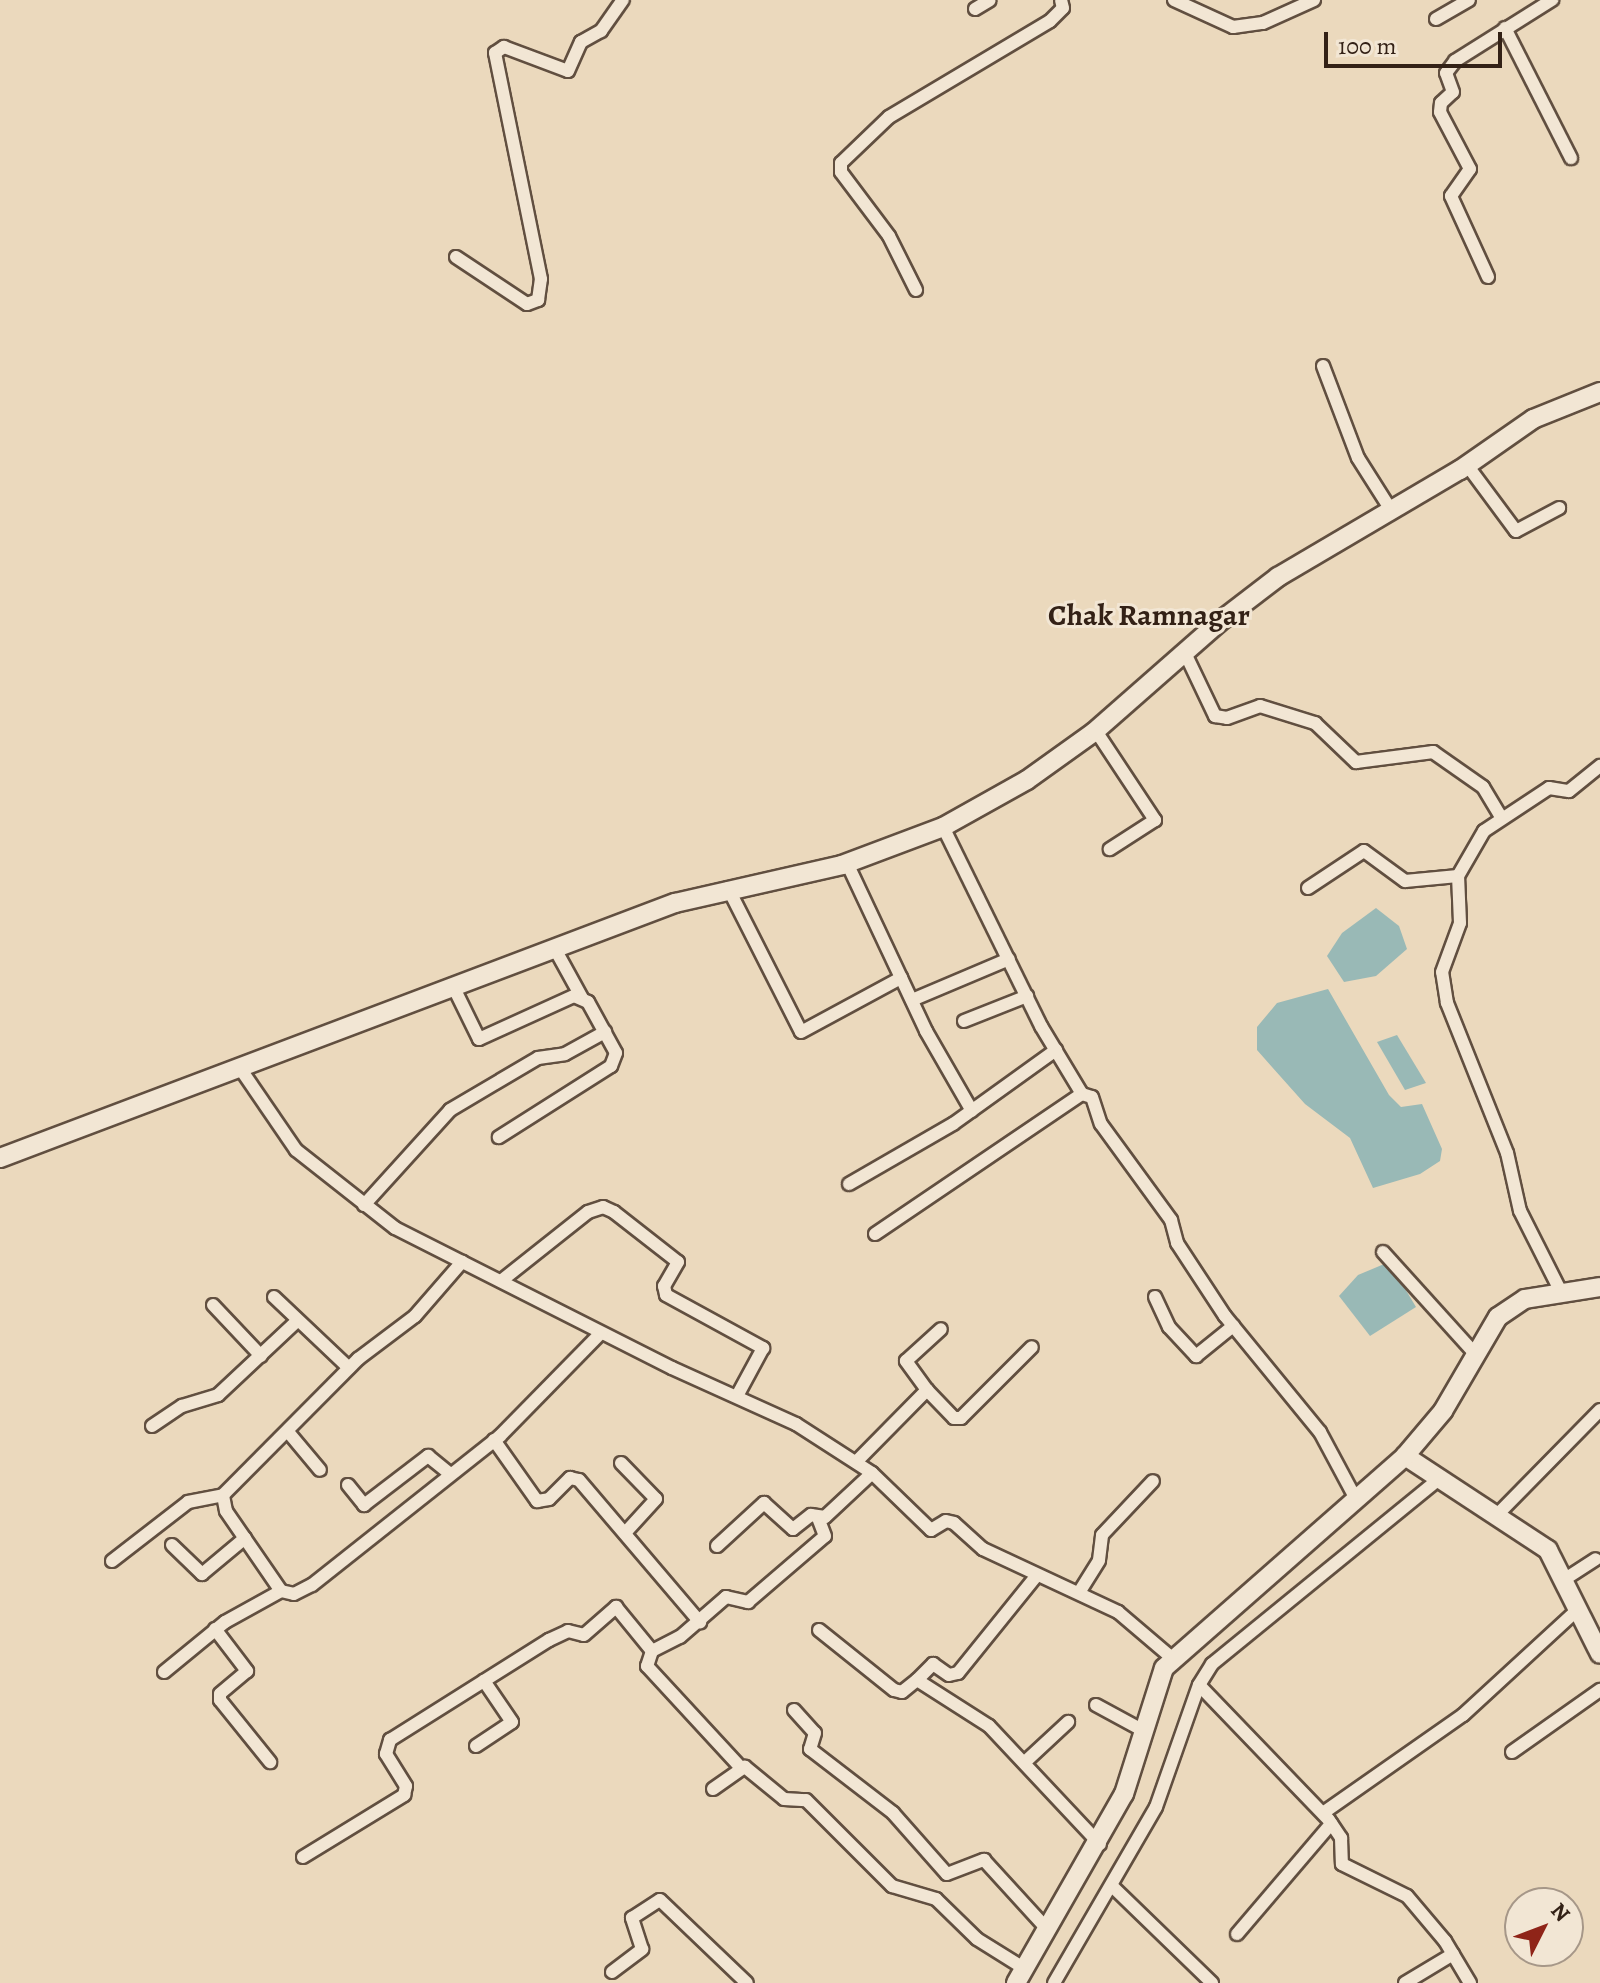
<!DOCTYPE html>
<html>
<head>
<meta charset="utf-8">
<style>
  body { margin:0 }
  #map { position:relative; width:1600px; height:1983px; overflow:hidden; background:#ebd9bd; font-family:Alegreya,serif }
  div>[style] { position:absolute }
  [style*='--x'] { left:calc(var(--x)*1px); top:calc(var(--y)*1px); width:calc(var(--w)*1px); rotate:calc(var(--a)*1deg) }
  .water>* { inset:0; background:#99b9b6 }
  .roads { filter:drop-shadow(2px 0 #614f40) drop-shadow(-2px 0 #614f40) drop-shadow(0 2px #614f40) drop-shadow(0 -2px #614f40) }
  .street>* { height:12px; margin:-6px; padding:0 6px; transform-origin:6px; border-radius:6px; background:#f2e6d4 }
  .secondary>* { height:18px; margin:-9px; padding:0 9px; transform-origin:9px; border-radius:9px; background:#f2e6d4 }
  span { translate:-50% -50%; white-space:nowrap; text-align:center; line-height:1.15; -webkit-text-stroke:6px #f2e6d4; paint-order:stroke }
  .district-label { font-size:30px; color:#332116; font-weight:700 }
  .north { position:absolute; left:1504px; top:1887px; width:80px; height:80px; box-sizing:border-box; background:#f2e6d4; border:2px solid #a69788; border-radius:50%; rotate:48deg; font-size:22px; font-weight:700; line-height:32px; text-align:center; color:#332116 }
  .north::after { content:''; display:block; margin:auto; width:28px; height:36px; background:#8f2418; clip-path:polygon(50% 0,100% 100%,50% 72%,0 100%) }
  .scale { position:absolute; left:1324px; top:32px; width:178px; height:36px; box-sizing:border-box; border:4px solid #332116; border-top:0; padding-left:10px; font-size:24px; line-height:28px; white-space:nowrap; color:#332116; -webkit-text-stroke:6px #f2e6d4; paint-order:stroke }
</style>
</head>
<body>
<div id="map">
  <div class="water">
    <i style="clip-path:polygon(1376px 908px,1399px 926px,1407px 949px,1376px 976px,1344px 982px,1327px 956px,1342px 933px)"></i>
    <i style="clip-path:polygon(1328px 989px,1389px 1095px,1401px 1107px,1422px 1104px,1442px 1149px,1440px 1161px,1420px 1174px,1373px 1188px,1350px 1138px,1305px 1104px,1257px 1050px,1257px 1027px,1277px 1003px)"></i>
    <i style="clip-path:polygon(1397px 1035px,1426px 1083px,1405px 1090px,1377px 1042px)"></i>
    <i style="clip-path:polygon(1389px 1262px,1416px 1307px,1370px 1336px,1339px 1296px,1358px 1275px)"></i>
  </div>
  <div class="roads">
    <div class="street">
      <i style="--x:1174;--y:0;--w:65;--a:24.6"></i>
      <i style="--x:1233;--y:27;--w:30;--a:-8"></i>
      <i style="--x:1263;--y:23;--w:56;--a:-24.3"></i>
      <i style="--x:975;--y:9;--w:17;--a:-31"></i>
      <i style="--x:1436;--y:19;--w:38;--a:-30"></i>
      <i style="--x:1505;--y:28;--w:146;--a:63.1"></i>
      <i style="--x:456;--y:257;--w:85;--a:33.5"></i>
      <i style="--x:527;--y:304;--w:12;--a:-20"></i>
      <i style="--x:538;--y:300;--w:21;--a:-82"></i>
      <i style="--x:541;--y:279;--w:231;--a:-101.5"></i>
      <i style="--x:495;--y:53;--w:11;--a:-34"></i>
      <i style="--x:504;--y:47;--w:68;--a:20.6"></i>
      <i style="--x:568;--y:71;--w:32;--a:-66"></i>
      <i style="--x:581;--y:42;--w:23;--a:-29"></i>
      <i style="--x:601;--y:31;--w:38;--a:-55"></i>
      <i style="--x:1488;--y:277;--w:89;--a:-114.6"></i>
      <i style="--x:1451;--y:196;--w:33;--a:-55"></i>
      <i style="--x:1470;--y:169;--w:64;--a:-117.8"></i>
      <i style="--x:1440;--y:112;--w:9;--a:-84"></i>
      <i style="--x:1441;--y:103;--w:16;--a:-43"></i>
      <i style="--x:1453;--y:92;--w:20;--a:-110"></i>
      <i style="--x:1446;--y:73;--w:15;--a:-53"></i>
      <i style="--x:1455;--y:61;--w:115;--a:-32.2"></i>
      <i style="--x:916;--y:290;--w:60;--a:-116.6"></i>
      <i style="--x:889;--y:236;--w:80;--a:-126.9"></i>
      <i style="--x:841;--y:172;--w:9;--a:-90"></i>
      <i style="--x:841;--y:163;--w:66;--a:-43.8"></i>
      <i style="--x:889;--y:117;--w:187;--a:-30.8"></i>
      <i style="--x:1050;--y:21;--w:18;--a:-45"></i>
      <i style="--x:1063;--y:8;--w:8;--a:-104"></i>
      <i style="--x:1323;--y:366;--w:98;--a:69.2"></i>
      <i style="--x:1358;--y:458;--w:62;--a:57.6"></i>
      <i style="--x:1467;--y:465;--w:82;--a:53.4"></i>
      <i style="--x:1516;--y:531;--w:49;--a:-28.1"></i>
      <i style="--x:1185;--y:653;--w:70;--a:64.5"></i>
      <i style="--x:1215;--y:716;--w:12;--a:9"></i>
      <i style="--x:1227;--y:718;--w:35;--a:-20"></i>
      <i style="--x:1260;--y:706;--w:58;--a:17.2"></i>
      <i style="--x:1315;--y:723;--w:57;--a:43.6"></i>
      <i style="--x:1356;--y:762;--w:78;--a:-7.4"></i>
      <i style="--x:1433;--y:752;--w:61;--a:35"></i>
      <i style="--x:1483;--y:787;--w:35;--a:59"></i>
      <i style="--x:1096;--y:731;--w:107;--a:56.5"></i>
      <i style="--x:1155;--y:820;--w:54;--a:147.2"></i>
      <i style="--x:847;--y:863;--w:186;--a:64.8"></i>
      <i style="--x:926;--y:1031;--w:92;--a:60.1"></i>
      <i style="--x:728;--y:888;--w:161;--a:63.1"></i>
      <i style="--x:801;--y:1032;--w:114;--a:-28.4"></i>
      <i style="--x:1308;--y:888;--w:67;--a:-33.5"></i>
      <i style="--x:1364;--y:851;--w:51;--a:36.2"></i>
      <i style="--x:1405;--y:881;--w:53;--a:-5.4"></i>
      <i style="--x:555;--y:949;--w:56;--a:61.1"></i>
      <i style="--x:453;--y:986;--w:59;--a:63.9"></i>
      <i style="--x:479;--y:1039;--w:104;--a:-24.4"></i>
      <i style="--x:574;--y:996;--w:15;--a:23"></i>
      <i style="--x:588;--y:1002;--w:58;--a:61.2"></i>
      <i style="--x:616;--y:1053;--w:14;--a:111"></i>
      <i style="--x:611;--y:1066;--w:133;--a:147.6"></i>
      <i style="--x:912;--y:1000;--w:105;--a:-22.9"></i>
      <i style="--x:964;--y:1021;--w:68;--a:-21.6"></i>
      <i style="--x:240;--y:1068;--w:99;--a:55.7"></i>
      <i style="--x:296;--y:1150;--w:126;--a:38.2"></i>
      <i style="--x:395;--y:1228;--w:310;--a:26.8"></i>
      <i style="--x:672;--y:1368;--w:136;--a:24.3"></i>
      <i style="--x:796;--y:1424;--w:90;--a:32.8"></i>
      <i style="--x:872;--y:1473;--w:82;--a:44"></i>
      <i style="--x:931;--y:1530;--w:17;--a:-31"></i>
      <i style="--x:946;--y:1521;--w:8;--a:14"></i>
      <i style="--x:954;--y:1523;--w:39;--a:42"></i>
      <i style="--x:983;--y:1549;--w:149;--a:25"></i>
      <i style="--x:1118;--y:1612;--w:71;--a:40.4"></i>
      <i style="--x:1082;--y:1094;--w:10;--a:17"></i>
      <i style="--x:1092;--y:1097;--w:28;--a:72"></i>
      <i style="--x:1101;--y:1124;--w:119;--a:53.9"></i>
      <i style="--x:1171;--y:1220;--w:24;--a:75"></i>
      <i style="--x:1177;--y:1243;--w:87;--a:56.7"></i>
      <i style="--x:1225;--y:1316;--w:150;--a:50.7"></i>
      <i style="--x:1320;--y:1432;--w:76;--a:61.8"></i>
      <i style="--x:849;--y:1184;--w:120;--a:-30"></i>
      <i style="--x:953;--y:1124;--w:127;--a:-35.7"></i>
      <i style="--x:364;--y:1205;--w:128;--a:-47.8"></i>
      <i style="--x:450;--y:1110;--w:102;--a:-30.6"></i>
      <i style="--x:538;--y:1058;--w:27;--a:-8"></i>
      <i style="--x:565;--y:1054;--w:46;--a:-28.8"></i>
      <i style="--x:875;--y:1234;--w:250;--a:-34.1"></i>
      <i style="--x:1082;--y:1094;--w:79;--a:-121.1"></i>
      <i style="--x:1041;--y:1026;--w:222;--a:-116.2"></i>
      <i style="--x:1383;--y:1252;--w:139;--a:47.9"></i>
      <i style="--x:501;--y:1281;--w:111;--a:-38.4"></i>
      <i style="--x:588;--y:1212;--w:16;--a:-18"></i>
      <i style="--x:603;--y:1207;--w:12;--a:24"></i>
      <i style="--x:614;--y:1212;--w:81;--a:38"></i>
      <i style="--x:678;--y:1262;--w:28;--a:120"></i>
      <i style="--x:664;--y:1286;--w:9;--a:77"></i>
      <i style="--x:666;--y:1295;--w:111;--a:28.7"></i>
      <i style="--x:763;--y:1348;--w:55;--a:118.4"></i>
      <i style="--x:1561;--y:1292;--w:91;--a:-116.8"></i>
      <i style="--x:1520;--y:1211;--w:59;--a:-102.6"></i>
      <i style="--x:1507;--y:1153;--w:162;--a:-111.8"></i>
      <i style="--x:1447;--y:1003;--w:31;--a:-99"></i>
      <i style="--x:1442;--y:972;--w:52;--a:-69.8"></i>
      <i style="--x:1460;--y:923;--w:47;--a:-92.4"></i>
      <i style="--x:1458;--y:876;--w:52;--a:-60"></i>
      <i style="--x:1484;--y:831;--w:78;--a:-33.5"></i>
      <i style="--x:1549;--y:788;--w:20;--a:9"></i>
      <i style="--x:1569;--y:791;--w:40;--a:-39"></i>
      <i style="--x:274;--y:1297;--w:103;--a:43.4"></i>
      <i style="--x:1155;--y:1297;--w:33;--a:65"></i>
      <i style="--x:1169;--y:1327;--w:40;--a:47"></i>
      <i style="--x:1196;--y:1356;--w:48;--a:-39"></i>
      <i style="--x:213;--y:1305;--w:70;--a:46.7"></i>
      <i style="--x:927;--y:1390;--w:36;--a:-126"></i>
      <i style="--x:906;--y:1361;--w:47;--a:-42.4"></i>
      <i style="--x:152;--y:1426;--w:36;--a:-34"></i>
      <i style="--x:182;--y:1406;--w:38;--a:-17"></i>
      <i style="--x:218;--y:1395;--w:108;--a:-43.1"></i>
      <i style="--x:289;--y:1433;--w:48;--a:50"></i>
      <i style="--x:494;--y:1440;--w:75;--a:54.8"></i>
      <i style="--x:537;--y:1501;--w:12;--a:-9"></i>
      <i style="--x:549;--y:1499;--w:30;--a:-45"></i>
      <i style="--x:570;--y:1478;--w:9;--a:13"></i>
      <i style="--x:579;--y:1480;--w:187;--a:49.6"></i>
      <i style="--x:857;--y:1461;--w:100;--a:-45.4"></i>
      <i style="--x:927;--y:1390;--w:39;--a:46"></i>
      <i style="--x:954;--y:1418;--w:7;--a:0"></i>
      <i style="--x:961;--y:1418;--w:100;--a:-45"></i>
      <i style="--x:621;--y:1463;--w:50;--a:45.8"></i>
      <i style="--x:656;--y:1499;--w:46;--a:132.4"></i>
      <i style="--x:348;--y:1485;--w:26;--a:51"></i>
      <i style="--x:364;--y:1505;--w:81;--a:-37.4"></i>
      <i style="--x:428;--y:1456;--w:28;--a:39"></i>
      <i style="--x:1495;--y:1517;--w:150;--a:-45.5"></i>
      <i style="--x:172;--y:1545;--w:42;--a:44"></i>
      <i style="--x:202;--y:1574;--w:56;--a:-39.9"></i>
      <i style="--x:717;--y:1546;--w:64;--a:-42.5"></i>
      <i style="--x:764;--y:1503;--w:39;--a:42"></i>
      <i style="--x:793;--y:1529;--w:23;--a:-38"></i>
      <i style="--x:811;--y:1515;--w:14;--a:8"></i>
      <i style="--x:825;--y:1517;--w:64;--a:-43.1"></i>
      <i style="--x:112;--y:1561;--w:96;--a:-37.8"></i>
      <i style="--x:188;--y:1502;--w:36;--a:-11"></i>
      <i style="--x:1562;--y:1581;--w:40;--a:-32.9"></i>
      <i style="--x:281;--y:1591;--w:13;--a:13"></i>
      <i style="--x:294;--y:1594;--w:20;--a:-27"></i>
      <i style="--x:312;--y:1585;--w:240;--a:-38.4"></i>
      <i style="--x:500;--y:1436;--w:144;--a:-45.6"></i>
      <i style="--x:1080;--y:1591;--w:36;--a:-58"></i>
      <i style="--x:1099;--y:1560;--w:25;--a:-83"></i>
      <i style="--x:1102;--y:1535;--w:74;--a:-46.6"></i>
      <i style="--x:215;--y:1629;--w:53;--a:52.7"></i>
      <i style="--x:247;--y:1671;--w:35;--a:140"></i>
      <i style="--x:220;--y:1694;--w:6;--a:90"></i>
      <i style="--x:220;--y:1700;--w:80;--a:51.1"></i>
      <i style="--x:819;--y:1630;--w:96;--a:38.7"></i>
      <i style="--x:894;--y:1690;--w:8;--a:14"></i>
      <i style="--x:902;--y:1692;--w:19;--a:-39"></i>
      <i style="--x:917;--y:1680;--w:85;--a:32.6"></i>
      <i style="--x:989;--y:1726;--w:162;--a:46.8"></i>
      <i style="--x:652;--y:1651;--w:16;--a:108"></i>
      <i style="--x:647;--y:1666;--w:139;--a:47.3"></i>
      <i style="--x:164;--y:1672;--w:79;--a:-39.3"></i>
      <i style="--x:225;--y:1622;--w:64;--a:-29"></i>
      <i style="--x:281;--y:1591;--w:97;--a:-124.5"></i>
      <i style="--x:226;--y:1511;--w:16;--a:-101"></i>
      <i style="--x:223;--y:1495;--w:192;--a:-45.2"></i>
      <i style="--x:358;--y:1359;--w:71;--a:-37"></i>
      <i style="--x:415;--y:1316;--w:72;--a:-49"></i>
      <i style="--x:917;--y:1680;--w:23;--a:-45"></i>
      <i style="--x:933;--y:1664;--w:19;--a:35"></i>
      <i style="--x:949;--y:1675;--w:9;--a:-13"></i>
      <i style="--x:958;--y:1673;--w:126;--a:-51.1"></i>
      <i style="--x:1199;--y:1685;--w:187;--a:46.1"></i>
      <i style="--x:1329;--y:1820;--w:22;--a:56"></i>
      <i style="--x:1341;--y:1838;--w:26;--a:88"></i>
      <i style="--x:1342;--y:1864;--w:72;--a:26.2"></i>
      <i style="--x:1407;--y:1896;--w:59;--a:49.8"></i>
      <i style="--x:1445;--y:1941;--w:49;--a:59.2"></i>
      <i style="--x:1096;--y:1705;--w:55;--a:28.4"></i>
      <i style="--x:794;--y:1710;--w:31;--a:48"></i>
      <i style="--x:815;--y:1733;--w:17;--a:107"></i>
      <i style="--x:810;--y:1749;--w:105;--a:37.6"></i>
      <i style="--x:893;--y:1813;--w:81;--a:48.5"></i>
      <i style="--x:947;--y:1874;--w:40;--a:-21"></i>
      <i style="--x:984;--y:1860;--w:95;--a:47.6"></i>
      <i style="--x:476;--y:1746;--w:43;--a:-33.7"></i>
      <i style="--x:512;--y:1722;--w:50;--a:-124.3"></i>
      <i style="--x:1512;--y:1752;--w:108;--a:-35.2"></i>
      <i style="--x:1025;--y:1762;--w:59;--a:-42.9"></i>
      <i style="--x:713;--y:1789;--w:39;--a:-35"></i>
      <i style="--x:745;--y:1767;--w:50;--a:39.4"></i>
      <i style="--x:784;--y:1799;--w:22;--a:3"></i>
      <i style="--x:806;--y:1800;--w:122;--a:45"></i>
      <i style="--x:892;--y:1886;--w:46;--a:16.5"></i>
      <i style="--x:936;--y:1899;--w:57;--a:44.3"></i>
      <i style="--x:977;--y:1939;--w:57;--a:32"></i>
      <i style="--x:1323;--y:1813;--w:171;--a:-35"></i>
      <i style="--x:1463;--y:1715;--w:152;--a:-42.6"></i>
      <i style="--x:303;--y:1857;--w:119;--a:-31.5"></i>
      <i style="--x:404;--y:1795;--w:9;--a:-77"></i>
      <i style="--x:406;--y:1786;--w:38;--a:-122"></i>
      <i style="--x:386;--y:1754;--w:15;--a:-74"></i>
      <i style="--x:390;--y:1740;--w:188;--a:-32.2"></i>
      <i style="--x:549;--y:1640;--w:21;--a:-25"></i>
      <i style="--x:568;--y:1631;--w:16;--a:14"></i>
      <i style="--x:584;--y:1635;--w:43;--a:-41.2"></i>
      <i style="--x:616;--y:1607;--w:57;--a:50.7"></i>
      <i style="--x:652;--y:1651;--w:31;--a:-27"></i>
      <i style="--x:680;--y:1637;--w:61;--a:-41"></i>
      <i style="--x:726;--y:1597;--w:23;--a:13"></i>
      <i style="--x:748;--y:1602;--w:101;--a:-40.6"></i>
      <i style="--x:825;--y:1536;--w:19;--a:-111"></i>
      <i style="--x:1113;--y:1887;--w:138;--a:44.1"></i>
      <i style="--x:1237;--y:1934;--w:145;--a:-49.5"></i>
      <i style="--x:612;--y:1972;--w:38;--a:-37"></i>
      <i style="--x:642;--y:1949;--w:33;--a:-108"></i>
      <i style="--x:632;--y:1918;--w:33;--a:-33"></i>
      <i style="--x:660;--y:1900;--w:120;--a:43.7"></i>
      <i style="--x:1054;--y:1983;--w:203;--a:-59.9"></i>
      <i style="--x:1156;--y:1807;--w:129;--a:-70.6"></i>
      <i style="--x:1199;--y:1685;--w:25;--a:-58"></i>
      <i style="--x:1212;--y:1664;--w:291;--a:-39.2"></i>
      <i style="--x:1405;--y:1983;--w:56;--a:-31.1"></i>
    </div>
    <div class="secondary">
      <i style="--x:0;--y:1158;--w:722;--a:-20.7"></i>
      <i style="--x:675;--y:903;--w:171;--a:-12.8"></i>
      <i style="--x:842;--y:865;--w:108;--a:-20.6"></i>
      <i style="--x:943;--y:827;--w:96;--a:-29.2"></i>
      <i style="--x:1027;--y:780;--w:82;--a:-35.6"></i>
      <i style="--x:1094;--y:732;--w:165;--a:-41.3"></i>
      <i style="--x:1218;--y:623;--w:76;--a:-37.5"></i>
      <i style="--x:1278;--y:577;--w:211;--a:-30.5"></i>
      <i style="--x:1460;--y:470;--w:89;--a:-34.9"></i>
      <i style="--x:1533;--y:419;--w:72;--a:-21.9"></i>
      <i style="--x:1405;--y:1456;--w:171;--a:33.3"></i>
      <i style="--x:1548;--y:1550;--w:116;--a:63.4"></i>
      <i style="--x:1016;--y:1983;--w:218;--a:-60.3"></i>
      <i style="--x:1124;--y:1794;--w:132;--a:-72.4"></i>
      <i style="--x:1164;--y:1668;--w:321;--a:-41.3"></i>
      <i style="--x:1405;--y:1456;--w:59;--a:-49.8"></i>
      <i style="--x:1443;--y:1411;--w:109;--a:-59.7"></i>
      <i style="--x:1498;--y:1317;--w:32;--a:-34"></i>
      <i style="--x:1525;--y:1299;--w:76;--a:-9.1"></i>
    </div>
  </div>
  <div class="district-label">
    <span style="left:1149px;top:615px">Chak Ramnagar</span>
  </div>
  <div class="north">N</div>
  <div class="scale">100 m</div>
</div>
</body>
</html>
